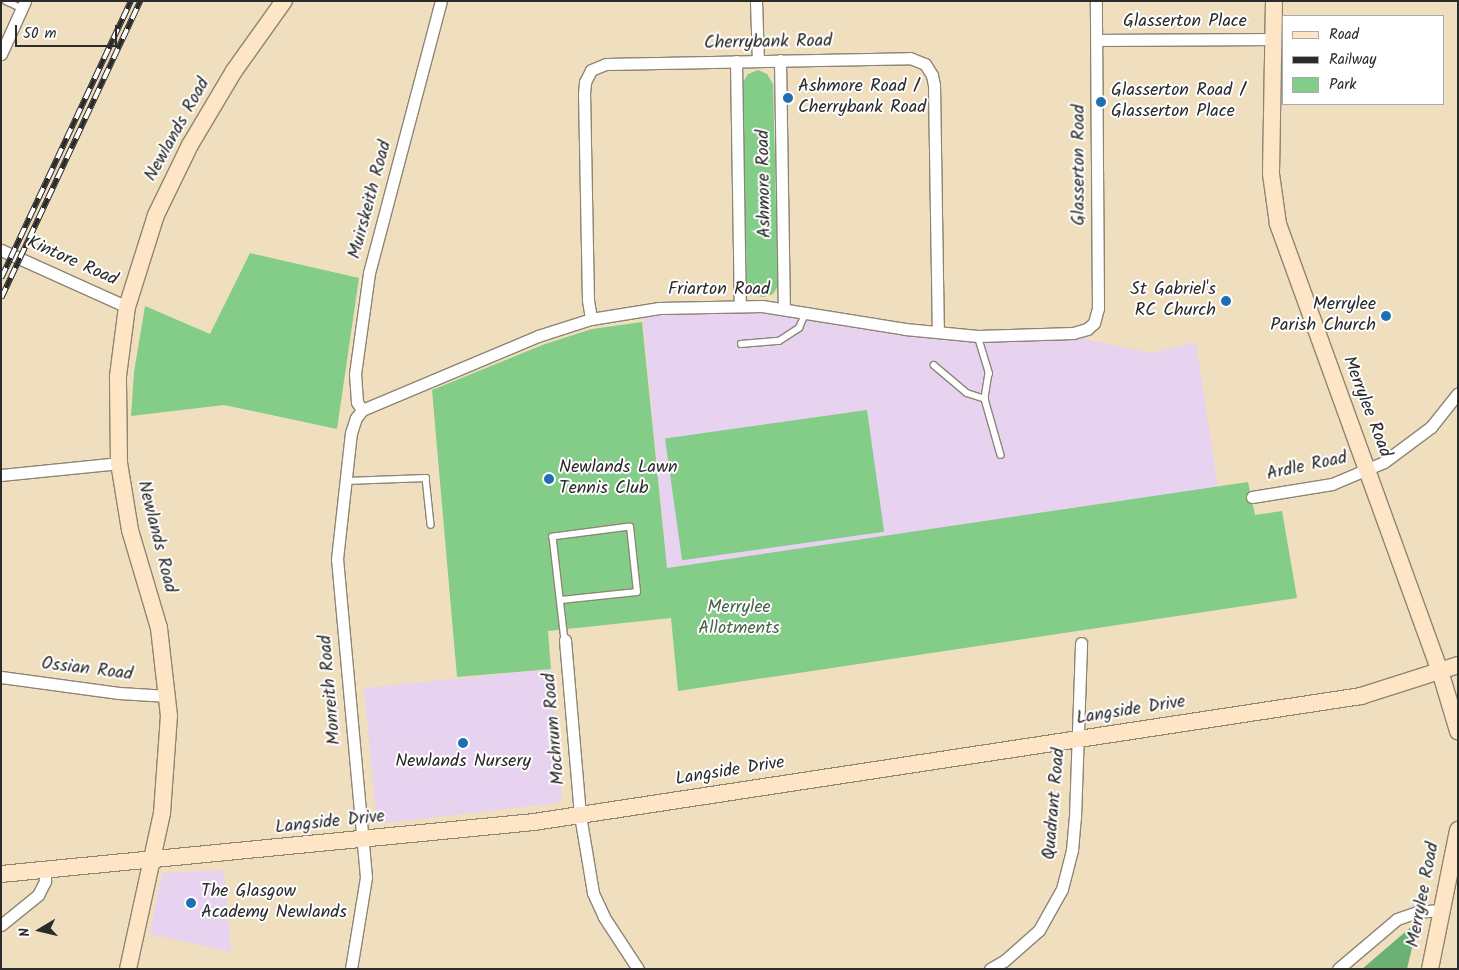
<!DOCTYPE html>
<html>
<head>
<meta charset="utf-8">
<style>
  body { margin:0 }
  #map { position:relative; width:1459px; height:970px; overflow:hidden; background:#efdfbe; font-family:Kalam,sans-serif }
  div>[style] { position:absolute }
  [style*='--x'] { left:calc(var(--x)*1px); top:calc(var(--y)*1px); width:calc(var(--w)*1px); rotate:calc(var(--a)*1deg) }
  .built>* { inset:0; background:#e7d2ef }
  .green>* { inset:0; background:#84cd89; transform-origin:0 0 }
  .forest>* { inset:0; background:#6bb075 }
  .roads { filter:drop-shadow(1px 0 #8d8574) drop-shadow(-1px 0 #8d8574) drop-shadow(0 1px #8d8574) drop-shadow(0 -1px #8d8574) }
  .lane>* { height:5.5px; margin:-2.75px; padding:0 2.75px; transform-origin:2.75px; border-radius:2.75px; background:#fff }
  .street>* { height:11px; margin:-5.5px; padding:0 5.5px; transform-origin:5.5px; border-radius:5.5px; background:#fff }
  .secondary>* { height:16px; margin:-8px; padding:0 8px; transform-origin:8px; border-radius:8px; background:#fde5c5 }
  .rail>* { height:5.5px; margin-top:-2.75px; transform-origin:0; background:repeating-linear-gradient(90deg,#fff 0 11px,#2b2b2b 0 22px); box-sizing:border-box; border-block:1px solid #2b2b2b }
  .dots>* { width:14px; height:14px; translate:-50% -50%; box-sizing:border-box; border:2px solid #fff; border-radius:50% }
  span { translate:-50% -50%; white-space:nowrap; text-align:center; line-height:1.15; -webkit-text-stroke:4px #fff; paint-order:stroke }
  .street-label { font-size:18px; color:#2b2b2b }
  .poi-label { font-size:18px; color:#2b2b2b }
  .left { translate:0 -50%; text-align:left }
  .right { translate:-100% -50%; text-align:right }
  .park-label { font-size:18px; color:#4a644c }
  .frame { position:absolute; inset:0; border:2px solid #2b2b2b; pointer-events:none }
  .legend { position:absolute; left:1282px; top:15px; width:162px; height:90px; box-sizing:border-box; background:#fff; border:1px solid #aaa; margin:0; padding:6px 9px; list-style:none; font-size:15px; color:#2b2b2b }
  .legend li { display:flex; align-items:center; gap:10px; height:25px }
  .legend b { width:25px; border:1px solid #aaa }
  .north { position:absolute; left:15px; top:905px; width:50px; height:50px; -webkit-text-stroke:4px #fff; paint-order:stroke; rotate:261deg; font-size:14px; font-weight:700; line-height:20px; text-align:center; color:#2b2b2b }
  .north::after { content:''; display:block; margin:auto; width:18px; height:22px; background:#2b2b2b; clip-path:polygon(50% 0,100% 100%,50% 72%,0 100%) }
  .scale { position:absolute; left:15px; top:25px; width:102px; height:22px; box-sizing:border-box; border:2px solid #2b2b2b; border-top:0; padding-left:6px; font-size:15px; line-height:18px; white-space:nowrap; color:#2b2b2b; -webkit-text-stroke:4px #fff; paint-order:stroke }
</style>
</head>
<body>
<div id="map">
  <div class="built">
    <i style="clip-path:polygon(742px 305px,905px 329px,1073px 333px,1089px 340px,1151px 353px,1196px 342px,1218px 488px,667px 568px,642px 310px)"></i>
    <i style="clip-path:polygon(551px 669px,562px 797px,558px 803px,377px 824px,364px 688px)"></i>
    <i style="clip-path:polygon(224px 870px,231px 952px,150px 934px,162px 873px)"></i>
  </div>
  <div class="green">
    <i style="clip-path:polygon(758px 70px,767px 74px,773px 84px,778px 286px,773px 294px,763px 297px,753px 295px,747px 286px,742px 84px,748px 74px)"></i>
    <i style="clip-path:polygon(250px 253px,359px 278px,337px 429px,224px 405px,131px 416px,134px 372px,145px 306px,210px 334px)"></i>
    <i style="clip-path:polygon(642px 322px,667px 568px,1248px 482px,1255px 515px,1282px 511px,1297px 598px,678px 691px,671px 618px,548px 631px,551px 669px,457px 677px,432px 390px,545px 344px,592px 329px)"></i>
    <i style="left:867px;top:410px;width:123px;height:204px;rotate:82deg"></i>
  </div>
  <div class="forest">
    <i style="clip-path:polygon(1411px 927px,1414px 939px,1407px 969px,1362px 969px)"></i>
  </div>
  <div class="roads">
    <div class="lane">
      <i style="--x:6;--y:1;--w:17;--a:25"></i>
      <i style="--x:978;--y:336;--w:39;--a:73"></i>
      <i style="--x:989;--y:373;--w:26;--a:99"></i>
      <i style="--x:985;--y:399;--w:58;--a:74.1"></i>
      <i style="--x:741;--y:344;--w:38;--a:-5"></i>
      <i style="--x:779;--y:341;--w:24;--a:-33"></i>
      <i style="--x:799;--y:328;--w:17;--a:-66"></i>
      <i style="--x:934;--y:365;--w:43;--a:40.3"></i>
      <i style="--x:967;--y:393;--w:19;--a:18"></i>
      <i style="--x:346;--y:481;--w:80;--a:-2.1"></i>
      <i style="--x:426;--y:478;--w:47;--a:83.9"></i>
      <i style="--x:561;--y:600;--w:76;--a:-6"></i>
      <i style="--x:637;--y:592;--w:65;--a:-96.1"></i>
      <i style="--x:630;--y:527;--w:78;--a:172.6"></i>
      <i style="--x:553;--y:537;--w:104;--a:83.4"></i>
    </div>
    <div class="street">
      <i style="--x:756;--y:1;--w:60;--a:88.1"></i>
      <i style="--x:1097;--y:40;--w:176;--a:-0.3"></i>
      <i style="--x:1;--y:54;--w:58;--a:-65.6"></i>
      <i style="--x:780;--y:60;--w:248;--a:89.1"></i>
      <i style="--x:736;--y:61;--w:244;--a:89.1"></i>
      <i style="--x:1;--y:250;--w:138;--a:24.3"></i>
      <i style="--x:591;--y:319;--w:19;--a:-99"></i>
      <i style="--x:588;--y:300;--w:206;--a:-91.1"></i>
      <i style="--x:584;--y:94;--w:12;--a:-85"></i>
      <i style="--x:585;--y:82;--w:13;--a:-63"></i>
      <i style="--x:591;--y:70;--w:16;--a:-22"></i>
      <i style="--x:606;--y:64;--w:304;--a:-1.1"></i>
      <i style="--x:910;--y:58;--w:16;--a:22"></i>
      <i style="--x:925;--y:64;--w:13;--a:58"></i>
      <i style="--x:932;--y:75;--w:10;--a:79"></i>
      <i style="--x:934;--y:85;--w:247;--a:89.1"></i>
      <i style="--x:362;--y:410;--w:9;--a:-122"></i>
      <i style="--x:357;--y:402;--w:28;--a:-94"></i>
      <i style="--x:355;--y:374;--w:102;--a:-82.1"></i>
      <i style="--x:369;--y:273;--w:281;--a:-75.2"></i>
      <i style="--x:1;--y:475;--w:119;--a:-5.8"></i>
      <i style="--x:1252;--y:497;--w:81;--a:-9.2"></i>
      <i style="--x:1332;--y:484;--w:56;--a:-22.9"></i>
      <i style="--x:1384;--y:462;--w:59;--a:-36.7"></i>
      <i style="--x:1431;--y:427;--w:43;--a:-51.5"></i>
      <i style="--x:565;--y:640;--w:176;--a:85.1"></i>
      <i style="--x:580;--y:815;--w:79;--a:80.5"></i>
      <i style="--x:593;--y:893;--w:26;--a:65"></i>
      <i style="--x:604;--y:917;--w:62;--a:56.8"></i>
      <i style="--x:1;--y:677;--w:119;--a:7.7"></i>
      <i style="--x:119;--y:693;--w:49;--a:3.5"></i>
      <i style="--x:1;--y:925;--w:48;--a:-39"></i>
      <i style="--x:38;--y:895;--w:16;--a:-63"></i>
      <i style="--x:45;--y:881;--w:11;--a:-90"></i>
      <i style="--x:351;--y:969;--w:93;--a:-80.7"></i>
      <i style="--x:366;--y:877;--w:319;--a:-95.2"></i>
      <i style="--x:337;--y:559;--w:127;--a:-83.7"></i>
      <i style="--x:351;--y:433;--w:16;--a:-72"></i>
      <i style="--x:356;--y:418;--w:10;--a:-53"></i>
      <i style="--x:362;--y:410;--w:191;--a:-22.8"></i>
      <i style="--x:538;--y:336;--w:56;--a:-17.8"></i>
      <i style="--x:591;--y:319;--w:69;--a:-9.2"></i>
      <i style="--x:659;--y:308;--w:103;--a:-1.1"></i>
      <i style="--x:762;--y:306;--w:145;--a:9.1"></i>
      <i style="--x:905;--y:329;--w:73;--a:5.5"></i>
      <i style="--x:978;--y:336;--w:95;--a:-1.8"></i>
      <i style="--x:1073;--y:333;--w:15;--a:-16"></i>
      <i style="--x:1087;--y:329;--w:9;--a:-41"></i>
      <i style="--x:1094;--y:323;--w:16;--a:-75"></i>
      <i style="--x:1098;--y:308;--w:307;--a:-90.4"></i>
      <i style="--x:990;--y:969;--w:16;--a:-30"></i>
      <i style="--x:1004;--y:961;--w:47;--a:-41.5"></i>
      <i style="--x:1039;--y:930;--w:47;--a:-60.7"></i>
      <i style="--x:1062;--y:889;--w:40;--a:-75.6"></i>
      <i style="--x:1072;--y:850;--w:33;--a:-85"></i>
      <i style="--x:1075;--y:817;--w:174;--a:-88"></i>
      <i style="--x:1338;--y:969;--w:77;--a:-40.3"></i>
      <i style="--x:1397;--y:919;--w:21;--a:-19"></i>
      <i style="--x:1417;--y:912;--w:25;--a:-5"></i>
    </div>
    <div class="secondary">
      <i style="--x:1274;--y:1;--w:173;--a:91"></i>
      <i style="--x:1271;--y:174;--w:50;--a:82"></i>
      <i style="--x:1278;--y:224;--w:475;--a:70.1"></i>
      <i style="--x:1440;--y:671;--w:63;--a:73.3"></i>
      <i style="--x:1;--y:874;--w:536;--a:-5.57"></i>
      <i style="--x:534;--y:822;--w:837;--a:-8.66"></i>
      <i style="--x:1361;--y:696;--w:102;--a:-17.7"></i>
      <i style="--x:128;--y:969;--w:160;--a:-77.7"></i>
      <i style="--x:162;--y:813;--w:97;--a:-85.9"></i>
      <i style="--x:169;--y:716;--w:89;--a:-96.5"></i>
      <i style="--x:159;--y:628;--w:102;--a:-106.5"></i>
      <i style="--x:130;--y:530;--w:68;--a:-99.3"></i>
      <i style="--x:119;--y:463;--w:87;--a:-90.7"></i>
      <i style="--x:118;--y:376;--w:70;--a:-82.6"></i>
      <i style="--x:127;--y:307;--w:96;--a:-72.5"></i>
      <i style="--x:156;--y:215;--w:78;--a:-64.1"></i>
      <i style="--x:190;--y:145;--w:86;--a:-59.3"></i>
      <i style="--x:234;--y:71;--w:86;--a:-54.5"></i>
      <i style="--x:1430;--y:969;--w:142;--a:-78.6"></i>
    </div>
  </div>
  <div class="rail">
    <i style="--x:1;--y:278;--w:306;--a:-64.9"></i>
    <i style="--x:1;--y:298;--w:328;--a:-64.9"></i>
  </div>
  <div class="dots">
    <i style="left:788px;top:98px;background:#1f6fb2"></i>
    <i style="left:1101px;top:102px;background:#1f6fb2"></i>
    <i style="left:1226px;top:301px;background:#1f6fb2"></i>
    <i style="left:1386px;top:316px;background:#1f6fb2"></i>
    <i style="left:549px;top:479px;background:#1f6fb2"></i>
    <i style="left:463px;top:743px;background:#1f6fb2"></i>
    <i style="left:191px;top:903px;background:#1f6fb2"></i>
  </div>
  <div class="street-label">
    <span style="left:1185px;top:22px">Glasserton Place</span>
    <span style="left:768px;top:43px;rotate:-1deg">Cherrybank Road</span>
    <span style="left:178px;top:130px;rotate:-61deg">Newlands Road</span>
    <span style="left:1080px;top:165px;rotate:-90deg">Glasserton Road</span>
    <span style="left:765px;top:184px;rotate:-91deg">Ashmore Road</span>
    <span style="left:371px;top:200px;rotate:-75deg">Muirskeith Road</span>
    <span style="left:72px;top:262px;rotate:24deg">Kintore Road</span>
    <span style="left:719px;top:290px">Friarton Road</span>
    <span style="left:1366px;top:407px;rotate:69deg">Merrylee Road</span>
    <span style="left:1307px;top:467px;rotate:-12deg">Ardle Road</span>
    <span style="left:156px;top:537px;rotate:76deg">Newlands Road</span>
    <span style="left:87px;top:670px;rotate:7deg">Ossian Road</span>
    <span style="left:331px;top:690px;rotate:-95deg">Monreith Road</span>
    <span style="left:1131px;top:711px;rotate:-9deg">Langside Drive</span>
    <span style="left:555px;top:729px;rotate:-95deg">Mochrum Road</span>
    <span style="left:730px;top:772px;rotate:-9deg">Langside Drive</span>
    <span style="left:1055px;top:804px;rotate:-85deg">Quadrant Road</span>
    <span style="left:330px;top:823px;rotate:-6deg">Langside Drive</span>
    <span style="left:1424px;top:895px;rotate:-79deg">Merrylee Road</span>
  </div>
  <div class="poi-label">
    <span class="left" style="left:798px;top:98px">Ashmore Road /<br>Cherrybank Road</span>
    <span class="left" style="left:1111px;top:102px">Glasserton Road /<br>Glasserton Place</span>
    <span class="right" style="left:1216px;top:301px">St Gabriel's<br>RC Church</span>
    <span class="right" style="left:1376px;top:316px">Merrylee<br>Parish Church</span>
    <span class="left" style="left:559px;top:479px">Newlands Lawn<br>Tennis Club</span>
    <span style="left:463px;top:762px">Newlands Nursery</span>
    <span class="left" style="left:201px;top:903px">The Glasgow<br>Academy Newlands</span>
  </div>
  <div class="park-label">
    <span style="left:739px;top:619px">Merrylee<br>Allotments</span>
  </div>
  <div class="frame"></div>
  <ul class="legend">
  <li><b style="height:6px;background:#fde5c5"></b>Road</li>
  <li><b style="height:6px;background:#2b2b2b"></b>Railway</li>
  <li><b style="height:14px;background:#84cd89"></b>Park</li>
  </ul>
  <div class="north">N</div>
  <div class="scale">50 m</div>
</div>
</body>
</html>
